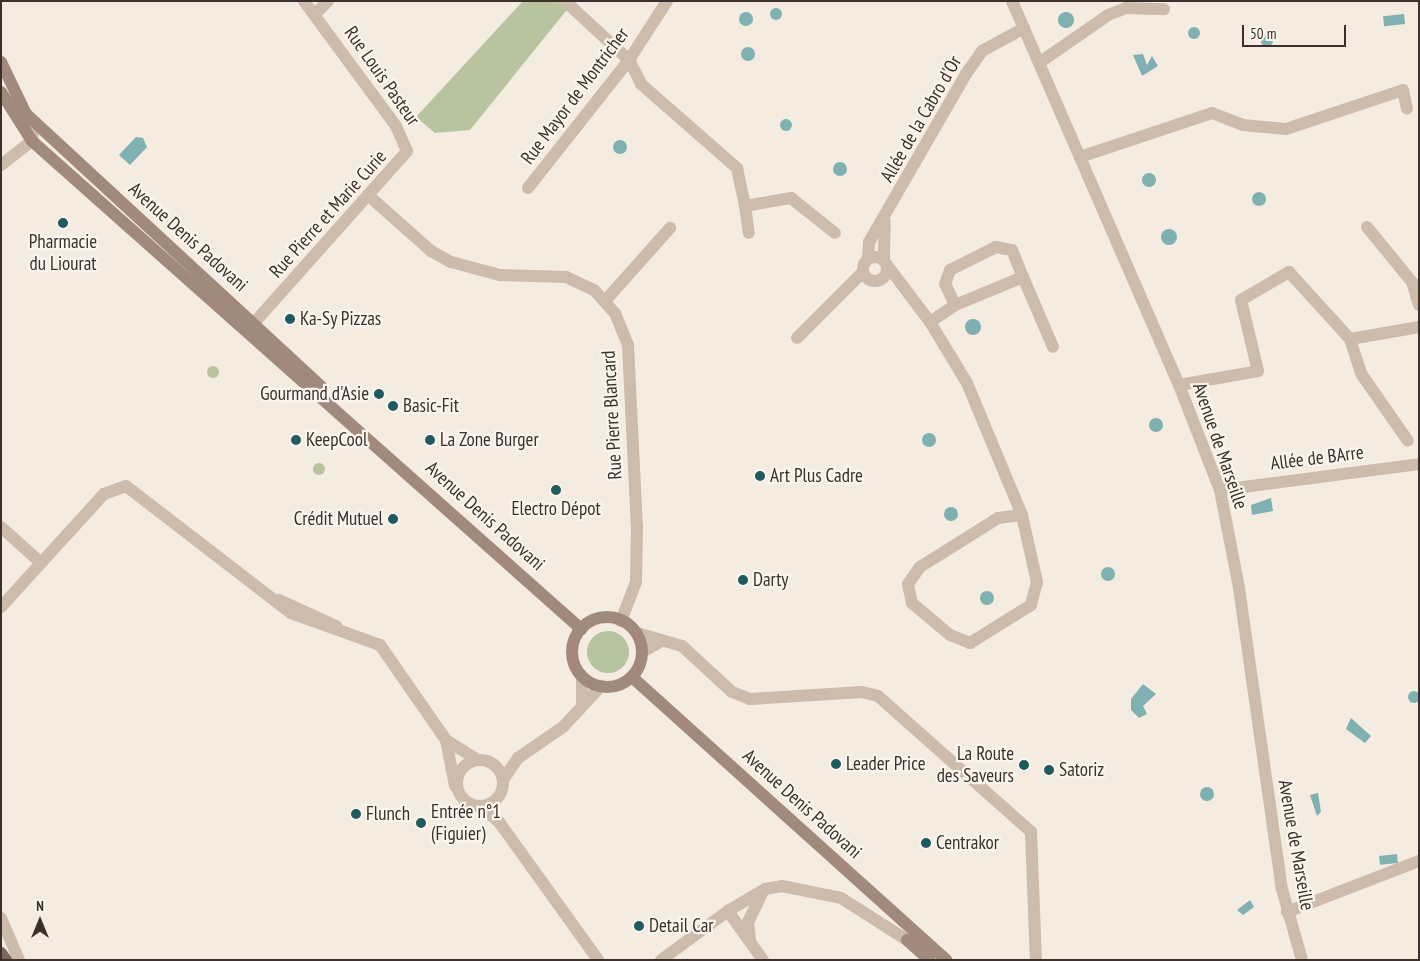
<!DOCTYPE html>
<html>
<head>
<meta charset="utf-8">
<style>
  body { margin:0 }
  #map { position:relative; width:1420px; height:961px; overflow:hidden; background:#f4ebe1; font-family:"PT Sans Narrow",sans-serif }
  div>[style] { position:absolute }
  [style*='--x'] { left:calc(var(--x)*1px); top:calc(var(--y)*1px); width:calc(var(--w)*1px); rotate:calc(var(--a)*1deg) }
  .green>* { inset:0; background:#b8c4a0 }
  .round { border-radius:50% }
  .water>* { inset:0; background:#7fb0b2; transform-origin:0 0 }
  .minor>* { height:12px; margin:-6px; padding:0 6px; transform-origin:6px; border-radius:6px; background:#cdbbac }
  .minor>.ring { margin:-6px; padding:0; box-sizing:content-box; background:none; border:12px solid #cdbbac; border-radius:50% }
  .tertiary>* { height:12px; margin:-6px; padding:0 6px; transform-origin:6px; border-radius:6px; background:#cdbbac }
  .secondary>* { height:12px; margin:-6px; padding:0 6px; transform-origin:6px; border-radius:6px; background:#a18a7d }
  .secondary>.ring { margin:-6px; padding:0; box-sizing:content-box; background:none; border:12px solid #a18a7d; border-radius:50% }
  .primary>* { height:12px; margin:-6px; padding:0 6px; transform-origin:6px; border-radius:6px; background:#7d675c }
  .dots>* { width:14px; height:14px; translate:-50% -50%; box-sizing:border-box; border:2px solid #fbf5ee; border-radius:50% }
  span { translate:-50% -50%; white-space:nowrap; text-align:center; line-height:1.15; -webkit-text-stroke:4.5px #fbf5ee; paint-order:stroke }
  .street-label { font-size:19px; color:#3b302b }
  .poi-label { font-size:19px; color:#3b302b }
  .left { translate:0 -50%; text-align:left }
  .right { translate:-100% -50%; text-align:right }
  .frame { position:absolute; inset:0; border:2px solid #3b302b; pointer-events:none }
  .north { position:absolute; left:15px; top:896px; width:50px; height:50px; -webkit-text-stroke:4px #fbf5ee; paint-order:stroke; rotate:0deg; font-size:14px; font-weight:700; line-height:20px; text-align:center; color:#3b302b }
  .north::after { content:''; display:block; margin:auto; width:18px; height:22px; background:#3b302b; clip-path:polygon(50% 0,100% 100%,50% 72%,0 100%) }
  .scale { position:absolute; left:1242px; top:25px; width:104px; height:22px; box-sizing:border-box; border:2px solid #3b302b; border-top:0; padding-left:6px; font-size:15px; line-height:18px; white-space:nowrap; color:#3b302b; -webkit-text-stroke:4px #fbf5ee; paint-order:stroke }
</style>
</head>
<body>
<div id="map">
  <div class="green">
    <i style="clip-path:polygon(523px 1px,574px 1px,470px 130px,435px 133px,416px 117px)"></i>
    <i class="round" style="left:207px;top:366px;width:12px;height:12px"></i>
    <i class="round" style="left:313px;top:463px;width:12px;height:12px"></i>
    <i class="round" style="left:587px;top:631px;width:42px;height:42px"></i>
  </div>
  <div class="water">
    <i class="round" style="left:770px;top:8px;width:12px;height:12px"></i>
    <i class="round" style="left:739px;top:12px;width:14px;height:14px"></i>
    <i class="round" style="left:1058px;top:12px;width:16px;height:16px"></i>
    <i style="left:1404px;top:14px;width:10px;height:21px;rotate:84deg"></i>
    <i class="round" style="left:1188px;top:27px;width:12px;height:12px"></i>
    <i class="round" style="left:1261px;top:35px;width:12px;height:12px"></i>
    <i class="round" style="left:741px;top:47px;width:14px;height:14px"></i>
    <i style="clip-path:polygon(1143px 54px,1147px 65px,1152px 56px,1158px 66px,1142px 76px,1133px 55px)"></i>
    <i class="round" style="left:780px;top:119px;width:12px;height:12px"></i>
    <i style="clip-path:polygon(136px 137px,143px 138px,147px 147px,130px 165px,119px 155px)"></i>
    <i class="round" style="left:613px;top:140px;width:14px;height:14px"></i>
    <i class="round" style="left:833px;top:162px;width:14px;height:14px"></i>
    <i class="round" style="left:1142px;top:173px;width:14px;height:14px"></i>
    <i class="round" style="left:1252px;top:192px;width:14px;height:14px"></i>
    <i class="round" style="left:1161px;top:229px;width:16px;height:16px"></i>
    <i class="round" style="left:965px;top:319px;width:16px;height:16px"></i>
    <i class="round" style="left:1149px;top:418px;width:14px;height:14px"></i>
    <i class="round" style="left:922px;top:433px;width:14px;height:14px"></i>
    <i style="clip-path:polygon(1271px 498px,1273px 511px,1252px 515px,1251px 505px)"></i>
    <i class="round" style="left:944px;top:507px;width:14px;height:14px"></i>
    <i class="round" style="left:1101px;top:567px;width:14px;height:14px"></i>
    <i class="round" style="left:980px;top:591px;width:14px;height:14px"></i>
    <i style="clip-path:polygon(1143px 684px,1156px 694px,1143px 706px,1147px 714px,1139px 718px,1131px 710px,1131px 699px)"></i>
    <i class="round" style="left:1408px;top:691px;width:12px;height:12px"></i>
    <i style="clip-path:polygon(1351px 718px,1371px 736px,1365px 743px,1346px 729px)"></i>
    <i class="round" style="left:1200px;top:787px;width:14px;height:14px"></i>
    <i style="clip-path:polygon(1318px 793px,1321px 812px,1317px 816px,1310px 795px)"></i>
    <i style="left:1397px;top:854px;width:9px;height:18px;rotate:84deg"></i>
    <i style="clip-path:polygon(1250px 900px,1254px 907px,1243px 915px,1237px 910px)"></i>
  </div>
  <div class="minor">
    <i style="--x:565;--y:1;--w:87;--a:42.7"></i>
    <i style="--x:629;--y:60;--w:27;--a:63"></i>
    <i style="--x:641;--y:84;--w:128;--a:41.2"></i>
    <i style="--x:737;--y:168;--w:39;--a:78"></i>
    <i style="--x:745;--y:206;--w:47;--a:-9.9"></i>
    <i style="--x:791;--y:198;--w:56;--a:38.5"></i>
    <i style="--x:315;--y:14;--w:18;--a:-45"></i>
    <i style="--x:1039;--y:63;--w:84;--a:-34.8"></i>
    <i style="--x:1108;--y:15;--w:19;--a:-21"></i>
    <i style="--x:1126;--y:8;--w:38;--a:2"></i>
    <i style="--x:1080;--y:157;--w:139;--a:-18.4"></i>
    <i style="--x:1212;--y:113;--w:33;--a:21"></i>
    <i style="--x:1243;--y:125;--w:43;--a:5.3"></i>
    <i style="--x:1286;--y:129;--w:123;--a:-18.4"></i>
    <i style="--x:1403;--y:90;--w:19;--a:78"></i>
    <i style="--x:1;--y:165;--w:39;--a:-38"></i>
    <i style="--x:32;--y:141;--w:20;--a:-84"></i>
    <i style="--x:528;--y:188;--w:163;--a:-51.7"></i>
    <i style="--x:629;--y:60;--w:70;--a:-57.2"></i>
    <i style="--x:369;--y:196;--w:83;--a:41.6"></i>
    <i style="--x:431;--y:251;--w:23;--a:29"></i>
    <i style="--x:451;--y:262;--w:51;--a:14.9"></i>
    <i style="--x:500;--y:275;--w:66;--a:1.7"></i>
    <i style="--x:566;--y:277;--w:31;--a:25"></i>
    <i style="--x:594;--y:290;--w:31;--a:48"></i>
    <i style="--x:615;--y:313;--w:35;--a:68"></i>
    <i style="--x:628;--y:345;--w:181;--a:87.2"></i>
    <i style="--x:637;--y:526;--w:56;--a:91"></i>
    <i style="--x:636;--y:582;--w:42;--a:111"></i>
    <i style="--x:745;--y:206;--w:27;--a:82"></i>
    <i style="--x:1367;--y:227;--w:71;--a:50.7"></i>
    <i style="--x:1412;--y:282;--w:24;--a:73"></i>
    <i class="ring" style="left:863px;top:257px;width:12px;height:12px"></i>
    <i style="--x:868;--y:258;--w:16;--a:-86"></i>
    <i style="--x:869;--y:242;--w:194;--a:-60"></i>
    <i style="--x:966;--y:74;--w:28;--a:-55"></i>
    <i style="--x:982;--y:51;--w:48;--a:-28.7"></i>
    <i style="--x:884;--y:260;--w:39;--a:-89"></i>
    <i style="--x:887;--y:265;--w:71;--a:53"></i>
    <i style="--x:930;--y:322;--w:71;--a:58.8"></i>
    <i style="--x:967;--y:383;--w:143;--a:67.4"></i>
    <i style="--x:1022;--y:515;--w:69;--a:77.4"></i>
    <i style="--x:1037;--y:582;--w:24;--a:105"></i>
    <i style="--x:1031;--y:605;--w:72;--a:148.1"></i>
    <i style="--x:970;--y:643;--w:22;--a:-158"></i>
    <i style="--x:950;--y:635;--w:50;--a:-139.9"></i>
    <i style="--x:912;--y:603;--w:19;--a:-102"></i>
    <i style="--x:908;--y:584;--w:21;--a:-55"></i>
    <i style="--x:920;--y:567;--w:92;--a:-32.1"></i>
    <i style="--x:998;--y:518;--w:24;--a:-7"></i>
    <i style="--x:1023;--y:277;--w:74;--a:157.6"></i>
    <i style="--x:955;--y:305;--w:23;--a:-115"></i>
    <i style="--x:945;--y:284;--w:15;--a:-70"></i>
    <i style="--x:950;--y:270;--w:51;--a:-26.6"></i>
    <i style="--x:996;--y:247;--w:16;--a:11"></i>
    <i style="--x:1012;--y:250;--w:29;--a:68"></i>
    <i style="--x:1023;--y:277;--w:76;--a:66.8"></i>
    <i style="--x:605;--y:301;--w:98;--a:-48.3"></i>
    <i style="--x:930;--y:322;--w:30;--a:-34"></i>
    <i style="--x:254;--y:323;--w:230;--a:-48.3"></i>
    <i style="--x:407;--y:151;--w:27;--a:-114"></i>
    <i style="--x:396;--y:126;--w:155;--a:-126.4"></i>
    <i style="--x:797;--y:338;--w:93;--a:-45"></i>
    <i style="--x:1350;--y:339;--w:38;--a:72"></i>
    <i style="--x:1362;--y:375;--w:80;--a:55.1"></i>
    <i style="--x:1179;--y:385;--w:80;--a:-10"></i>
    <i style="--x:1258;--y:371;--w:73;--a:-103.5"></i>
    <i style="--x:1241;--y:300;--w:56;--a:-30.3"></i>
    <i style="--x:1289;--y:272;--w:91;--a:47.7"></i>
    <i style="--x:1350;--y:339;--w:70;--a:-9.9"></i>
    <i style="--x:1220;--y:490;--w:201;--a:-7.4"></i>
    <i style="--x:1;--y:527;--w:52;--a:41.9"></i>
    <i style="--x:279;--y:600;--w:63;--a:24.5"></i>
    <i style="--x:1;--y:607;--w:153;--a:-47.7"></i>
    <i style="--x:104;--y:494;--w:23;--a:-20"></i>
    <i style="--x:126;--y:486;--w:208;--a:37.6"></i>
    <i style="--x:291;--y:613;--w:95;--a:19.8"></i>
    <i style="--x:380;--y:645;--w:116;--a:55.2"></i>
    <i style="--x:446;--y:740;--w:34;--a:32"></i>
    <i style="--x:637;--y:633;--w:47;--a:16.1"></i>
    <i style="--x:682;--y:646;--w:68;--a:42.6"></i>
    <i style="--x:732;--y:692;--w:19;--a:21"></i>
    <i style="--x:750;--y:699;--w:112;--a:-3.6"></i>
    <i style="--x:862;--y:692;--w:16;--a:14"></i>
    <i style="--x:878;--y:696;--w:205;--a:41.6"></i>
    <i style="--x:1031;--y:832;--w:128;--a:87.8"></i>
    <i style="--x:642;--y:652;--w:21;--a:-29"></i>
    <i style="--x:582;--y:702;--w:25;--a:-90"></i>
    <i style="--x:446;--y:740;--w:47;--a:78.9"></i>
    <i class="ring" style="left:457px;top:760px;width:34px;height:34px"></i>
    <i style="--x:503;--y:780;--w:27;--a:-56"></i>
    <i style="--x:518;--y:758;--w:55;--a:-34.6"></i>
    <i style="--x:563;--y:727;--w:56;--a:-47.2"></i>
    <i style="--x:480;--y:806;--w:25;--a:40"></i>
    <i style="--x:499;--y:822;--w:170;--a:54.3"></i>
    <i style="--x:728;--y:911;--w:60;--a:54.5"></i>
    <i style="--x:1287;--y:912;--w:142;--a:-21.1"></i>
    <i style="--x:1;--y:918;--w:46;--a:66.8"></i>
    <i style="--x:750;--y:939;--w:17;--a:-97"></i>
    <i style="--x:748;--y:922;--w:32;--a:-64"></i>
    <i style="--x:661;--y:960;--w:83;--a:-36.2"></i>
    <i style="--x:728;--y:911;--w:43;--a:-30.7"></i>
    <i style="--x:765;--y:889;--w:17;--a:-10"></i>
    <i style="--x:782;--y:886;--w:60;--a:11.5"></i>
    <i style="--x:841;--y:898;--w:78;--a:32.5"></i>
  </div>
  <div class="tertiary">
    <i style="--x:1012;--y:1;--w:419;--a:66.5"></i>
    <i style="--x:1179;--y:385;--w:113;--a:68.7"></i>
    <i style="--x:1220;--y:490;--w:100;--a:79"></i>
    <i style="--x:1239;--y:588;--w:304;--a:81.9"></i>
    <i style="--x:1282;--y:889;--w:74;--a:74.3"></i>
  </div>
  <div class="secondary">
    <i style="--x:1;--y:62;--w:58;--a:64.3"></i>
    <i style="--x:26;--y:114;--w:403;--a:42.7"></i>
    <i style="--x:1;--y:92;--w:58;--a:57.7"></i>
    <i style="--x:32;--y:141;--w:735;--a:41.63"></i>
    <i class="ring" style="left:572px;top:617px;width:58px;height:58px"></i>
    <i style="--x:632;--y:677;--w:423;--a:42"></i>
    <i style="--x:907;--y:940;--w:30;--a:42"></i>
  </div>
  <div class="primary">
    <i style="--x:1;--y:953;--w:9;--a:54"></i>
  </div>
  <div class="dots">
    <i style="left:63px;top:223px;background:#1f5a5e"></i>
    <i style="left:290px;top:319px;background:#1f5a5e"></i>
    <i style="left:379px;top:394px;background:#1f5a5e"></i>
    <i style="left:393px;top:406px;background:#1f5a5e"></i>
    <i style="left:296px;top:440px;background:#1f5a5e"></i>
    <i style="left:430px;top:440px;background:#1f5a5e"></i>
    <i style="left:760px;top:476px;background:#1f5a5e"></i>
    <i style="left:556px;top:490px;background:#1f5a5e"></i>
    <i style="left:393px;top:519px;background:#1f5a5e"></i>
    <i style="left:743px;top:580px;background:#1f5a5e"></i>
    <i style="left:836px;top:764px;background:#1f5a5e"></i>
    <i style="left:1024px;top:765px;background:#1f5a5e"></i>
    <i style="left:1049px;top:770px;background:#1f5a5e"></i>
    <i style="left:356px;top:814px;background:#1f5a5e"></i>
    <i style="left:421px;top:823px;background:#1f5a5e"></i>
    <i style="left:926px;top:843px;background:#1f5a5e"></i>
    <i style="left:639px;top:926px;background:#1f5a5e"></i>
  </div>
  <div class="street-label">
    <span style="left:382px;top:76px;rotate:55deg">Rue Louis Pasteur</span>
    <span style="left:575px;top:96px;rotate:-53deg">Rue Mayor de Montricher</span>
    <span style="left:921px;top:119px;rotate:-60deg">Allée de la Cabro d'Or</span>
    <span style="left:328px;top:214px;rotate:-48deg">Rue Pierre et Marie Curie</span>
    <span style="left:188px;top:237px;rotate:42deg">Avenue Denis Padovani</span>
    <span style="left:612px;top:415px;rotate:-93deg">Rue Pierre Blancard</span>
    <span style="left:1220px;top:446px;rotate:71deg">Avenue de Marseille</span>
    <span style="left:1317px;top:458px;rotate:-7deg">Allée de BArre</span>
    <span style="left:485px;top:516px;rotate:42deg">Avenue Denis Padovani</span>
    <span style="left:802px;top:804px;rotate:42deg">Avenue Denis Padovani</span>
    <span style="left:1296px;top:845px;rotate:80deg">Avenue de Marseille</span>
  </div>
  <div class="poi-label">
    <span style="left:63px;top:253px">Pharmacie<br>du Liourat</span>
    <span class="left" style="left:300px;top:319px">Ka-Sy Pizzas</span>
    <span class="right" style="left:369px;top:394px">Gourmand d'Asie</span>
    <span class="left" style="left:403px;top:406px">Basic-Fit</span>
    <span class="left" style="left:306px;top:440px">KeepCool</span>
    <span class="left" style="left:440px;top:440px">La Zone Burger</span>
    <span class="left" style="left:770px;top:476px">Art Plus Cadre</span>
    <span style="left:556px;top:509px">Electro Dépot</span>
    <span class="right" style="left:383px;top:519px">Crédit Mutuel</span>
    <span class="left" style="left:753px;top:580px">Darty</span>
    <span class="right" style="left:1014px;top:765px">La Route<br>des Saveurs</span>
    <span class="left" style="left:846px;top:764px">Leader Price</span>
    <span class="left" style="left:1059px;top:770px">Satoriz</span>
    <span class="left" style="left:431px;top:823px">Entrée n°1<br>(Figuier)</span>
    <span class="left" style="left:366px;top:814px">Flunch</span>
    <span class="left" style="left:936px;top:843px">Centrakor</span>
    <span class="left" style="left:649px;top:926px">Detail Car</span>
  </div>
  <div class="frame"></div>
  <div class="north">N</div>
  <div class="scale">50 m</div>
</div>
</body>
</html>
